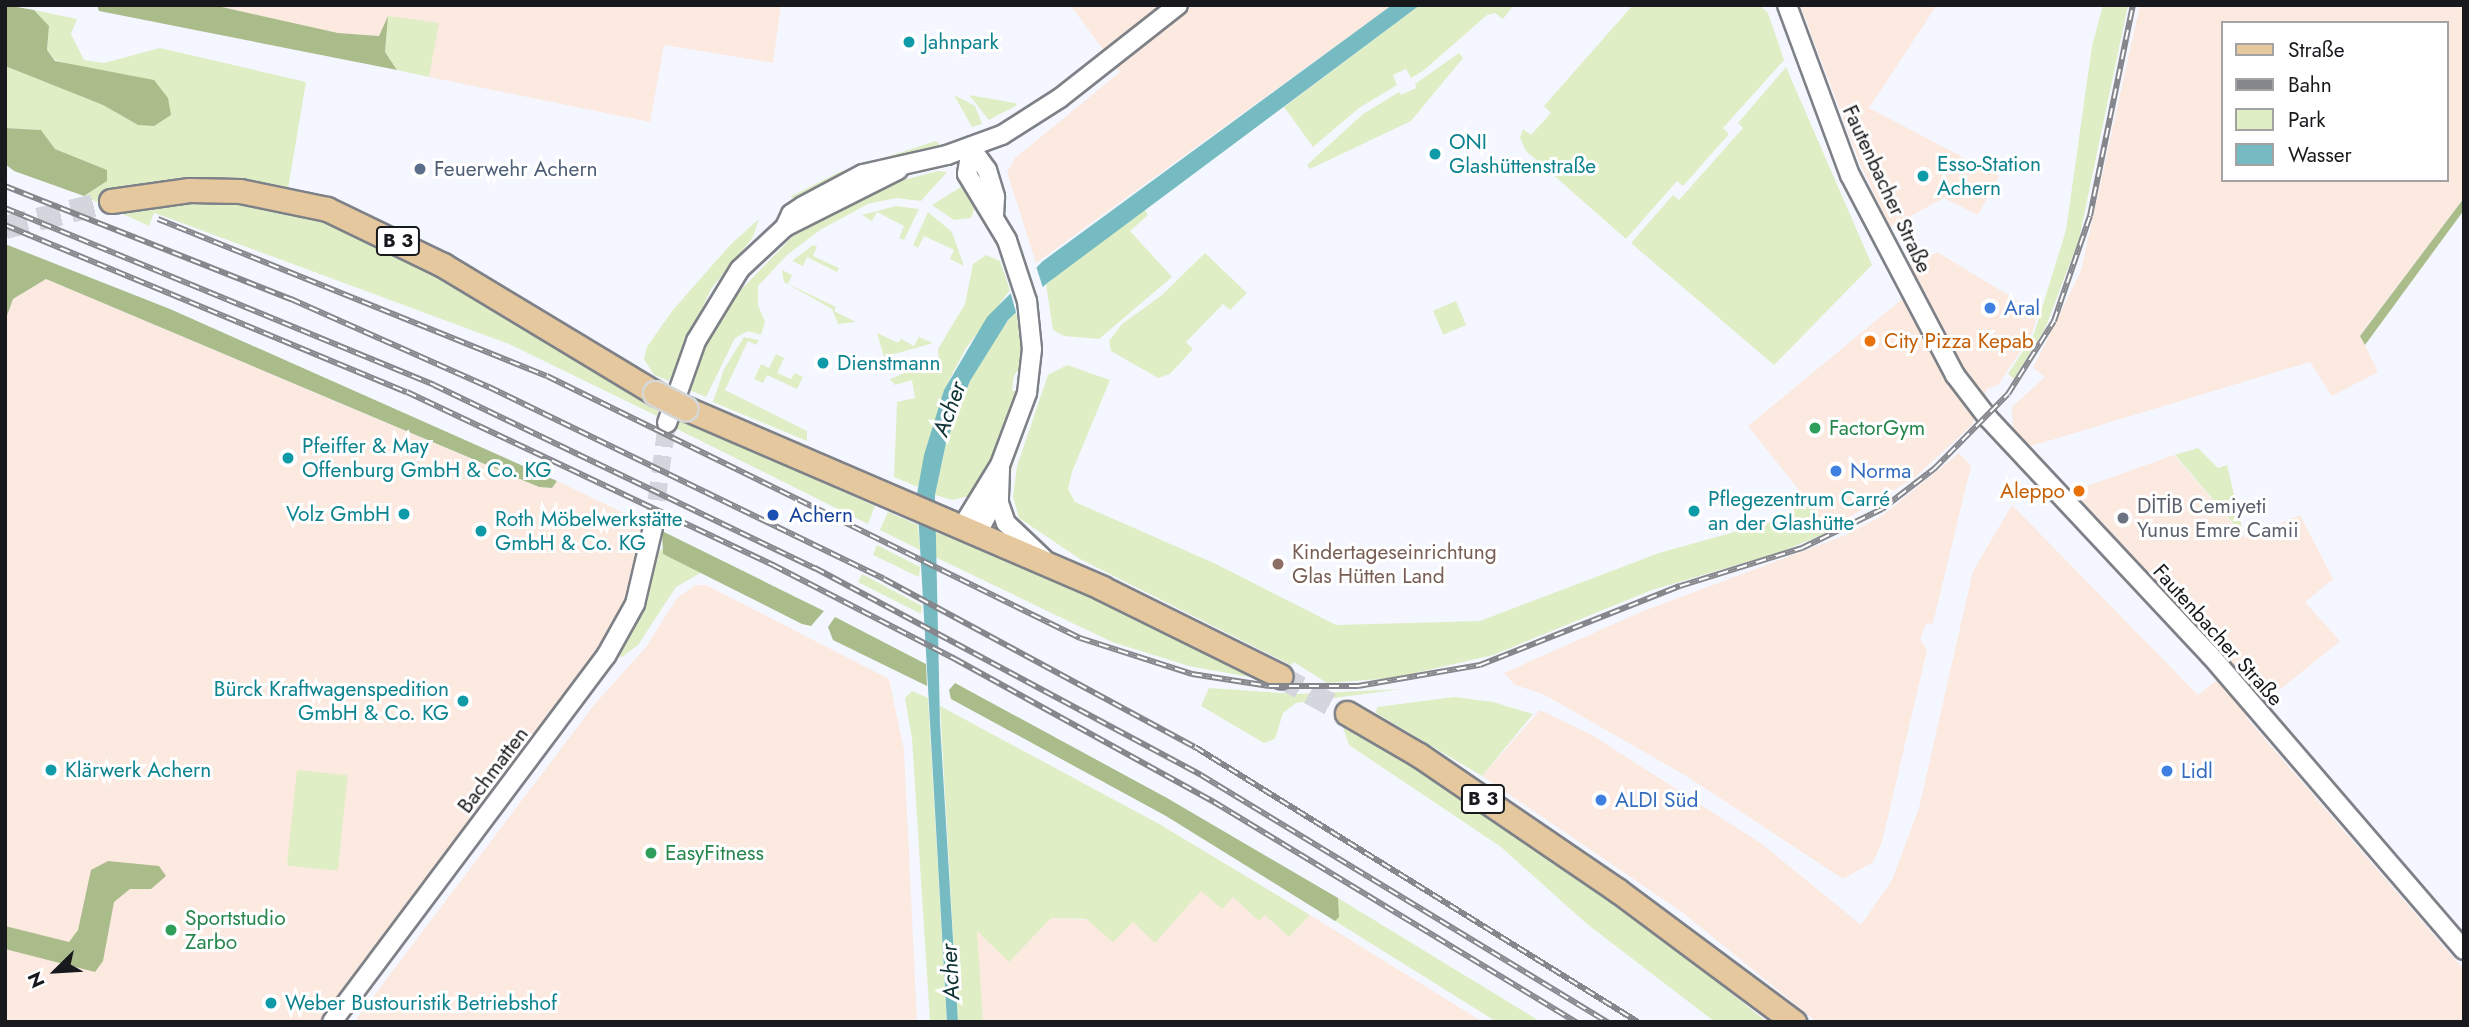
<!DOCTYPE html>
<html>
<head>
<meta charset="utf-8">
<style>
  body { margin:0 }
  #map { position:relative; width:2469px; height:1027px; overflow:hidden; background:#f4f7ff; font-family:Jost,sans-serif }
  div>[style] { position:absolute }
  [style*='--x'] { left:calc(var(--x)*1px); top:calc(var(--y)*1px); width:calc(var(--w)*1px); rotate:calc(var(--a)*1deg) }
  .commercial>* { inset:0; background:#fce9e0 }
  .green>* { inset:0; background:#dfeec5; transform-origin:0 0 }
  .forest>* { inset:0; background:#abbc8b }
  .water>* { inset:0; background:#75bbc1 }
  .pier>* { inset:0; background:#f4f7ff }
  .tertiary-tunnel>* { height:18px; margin-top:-9px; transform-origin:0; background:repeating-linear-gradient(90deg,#d3d6dd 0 18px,transparent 0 27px) }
  .primary-tunnel>* { height:23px; margin-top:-11.5px; transform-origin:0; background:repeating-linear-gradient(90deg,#d3d6dd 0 23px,transparent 0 34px) }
  .roads { filter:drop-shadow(2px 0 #7e8187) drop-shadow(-2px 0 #7e8187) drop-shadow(0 2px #7e8187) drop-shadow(0 -2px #7e8187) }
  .tertiary>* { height:18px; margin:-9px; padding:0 9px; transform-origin:9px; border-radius:9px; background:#fff }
  .primary>* { height:23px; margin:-11.5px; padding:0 11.5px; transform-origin:11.5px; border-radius:11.5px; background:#e6c89f }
  .rail>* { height:6px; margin-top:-3px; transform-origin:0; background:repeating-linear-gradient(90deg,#fff 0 10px,#85878c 0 20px); box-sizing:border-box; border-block:2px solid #85878c }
  .bridges { filter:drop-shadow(2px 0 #d5d6d6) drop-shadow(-2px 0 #d5d6d6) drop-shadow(0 2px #d5d6d6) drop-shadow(0 -2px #d5d6d6) }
  .primary-bridge>* { height:23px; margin:-11.5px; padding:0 11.5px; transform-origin:11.5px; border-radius:11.5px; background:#e6c89f }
  .dots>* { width:19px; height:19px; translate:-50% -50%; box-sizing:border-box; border:4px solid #fff; border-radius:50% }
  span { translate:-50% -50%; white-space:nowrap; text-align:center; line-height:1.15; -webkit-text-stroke:6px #fff; paint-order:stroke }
  .shield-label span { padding:2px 5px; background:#fff; border:2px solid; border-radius:5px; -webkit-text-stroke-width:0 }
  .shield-label { font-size:19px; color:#18191c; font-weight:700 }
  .culture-label { font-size:21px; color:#0d838f }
  .left { translate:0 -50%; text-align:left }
  .right { translate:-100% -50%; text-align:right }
  .service-label { font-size:21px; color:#4e5e75 }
  .street-label { font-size:21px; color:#18191c }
  .shop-label { font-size:21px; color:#366cbe }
  .food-label { font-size:21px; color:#c56008 }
  .leisure-label { font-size:21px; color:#27864d }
  .worship-label { font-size:21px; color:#5b616d }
  .transit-label { font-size:21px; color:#164399 }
  .education-label { font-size:21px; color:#785e54 }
  .water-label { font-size:23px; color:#0d3134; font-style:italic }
  .frame { position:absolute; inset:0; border:7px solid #18191c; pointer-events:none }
  .legend { position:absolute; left:2221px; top:21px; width:228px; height:161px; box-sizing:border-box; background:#fff; border:2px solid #a3a3a4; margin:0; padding:9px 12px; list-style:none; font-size:21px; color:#18191c }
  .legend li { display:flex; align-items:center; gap:14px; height:35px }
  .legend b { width:35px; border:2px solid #a3a3a4 }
  .north { position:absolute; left:21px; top:936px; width:70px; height:70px; -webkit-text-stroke:5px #fff; paint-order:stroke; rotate:246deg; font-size:19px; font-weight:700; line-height:28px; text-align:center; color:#18191c }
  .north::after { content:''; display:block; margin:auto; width:24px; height:32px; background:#18191c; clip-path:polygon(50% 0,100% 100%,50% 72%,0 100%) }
</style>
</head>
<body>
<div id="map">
  <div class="commercial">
    <i style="clip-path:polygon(213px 5px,781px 5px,773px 63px,664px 45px,650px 122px,429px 77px,438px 23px,379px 36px,338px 33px)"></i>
    <i style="clip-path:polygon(1070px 5px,1392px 5px,1036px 263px,1007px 172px,1015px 158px,1120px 72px)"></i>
    <i style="clip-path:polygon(1800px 5px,1937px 5px,1869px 108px,1999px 176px,1978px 215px,1944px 198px,1890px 227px,1861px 166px)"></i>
    <i style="clip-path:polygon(evenodd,2140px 5px,2464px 5px,2464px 198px,2360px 335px,2378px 372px,2332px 396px,2310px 362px,2031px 446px,2013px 430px,2012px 407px,2045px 377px,2033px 368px,2081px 271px,2140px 5px,2222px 23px,2446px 23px,2446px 180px,2222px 180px,2222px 23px)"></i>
    <i style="clip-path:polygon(1937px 252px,2038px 313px,2032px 334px,1998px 385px,1987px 389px,1972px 425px,1914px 478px,1830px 529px,1748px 426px,1918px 286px,1908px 266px)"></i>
    <i style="clip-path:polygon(46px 279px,538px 487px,552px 488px,557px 481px,645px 523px,634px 583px,598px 652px,320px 1022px,5px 1022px,5px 321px,13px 299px)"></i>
    <i style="clip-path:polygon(1959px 453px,1971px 466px,1933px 623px,1926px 624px,1920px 639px,1927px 650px,1882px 842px,1873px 862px,1843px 879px,1688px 777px,1543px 694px,1515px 685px,1504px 673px,1641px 612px,1846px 535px,1883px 515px)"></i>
    <i style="clip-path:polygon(2174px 455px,2245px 538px,2300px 515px,2333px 579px,2305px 602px,2340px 641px,2246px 717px,2464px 970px,2464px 1022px,1817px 1022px,1682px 912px,1482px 776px,1540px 710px,1592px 735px,1762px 844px,1861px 925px,1892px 880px,1919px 808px,1973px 571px,2012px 505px,2198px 695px,2235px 666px,2073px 491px)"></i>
    <i style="clip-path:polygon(695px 585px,706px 585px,889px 679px,904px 750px,917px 1022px,354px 1022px,594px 705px,646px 647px,677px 598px)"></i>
    <i style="clip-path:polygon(1201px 891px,1233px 897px,1258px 920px,1265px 915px,1289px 937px,1310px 915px,1483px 1022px,983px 1022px,976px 930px,1009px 961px,1051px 918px,1133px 922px)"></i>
  </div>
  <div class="green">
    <i style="clip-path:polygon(1420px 5px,1514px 5px,1503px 19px,1495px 13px,1487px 15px,1423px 71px,1411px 78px,1406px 69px,1393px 75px,1397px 85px,1359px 108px,1313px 147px,1284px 107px)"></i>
    <i style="clip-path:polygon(1633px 5px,1759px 5px,1768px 13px,1784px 60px,1723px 128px,1729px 134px,1683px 186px,1677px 181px,1626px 239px,1526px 151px,1520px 138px,1523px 129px,1531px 135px,1551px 113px,1544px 106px)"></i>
    <i style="clip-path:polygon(2103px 5px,2128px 5px,2079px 239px,2045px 329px,2014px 379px,2008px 374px,2034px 334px,2066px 230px,2092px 46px)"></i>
    <i style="clip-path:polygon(34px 10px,77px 19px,71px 34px,84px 60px,104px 63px,160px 48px,306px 82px,288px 189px,193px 179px,102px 190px,122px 210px,193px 200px,288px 205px,365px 230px,659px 407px,657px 416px,509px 344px,163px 216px,154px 213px,149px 226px,84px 196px,107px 181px,106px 170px,55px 149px,41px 130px,5px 128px,5px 66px,103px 105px,138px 125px,130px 75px,99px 73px,55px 60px,47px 50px,49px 26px)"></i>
    <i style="clip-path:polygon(388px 16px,439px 23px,429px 77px,397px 70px,385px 52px)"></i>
    <i style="clip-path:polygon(1459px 53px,1463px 58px,1411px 121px,1310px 169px,1307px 165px,1363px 114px,1399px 92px,1401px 95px,1416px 88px,1415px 84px)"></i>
    <i style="clip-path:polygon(1786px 67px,1872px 265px,1774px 365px,1631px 243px,1673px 195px,1679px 200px,1743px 128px,1738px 123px)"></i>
    <i style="clip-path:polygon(954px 95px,975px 106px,982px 124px,972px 127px)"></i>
    <i style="clip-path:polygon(969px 95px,1015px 103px,1017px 105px,989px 120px)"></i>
    <i style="clip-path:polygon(936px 141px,941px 146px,870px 167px,798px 199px,790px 197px,839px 172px)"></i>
    <i style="clip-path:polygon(938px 171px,947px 172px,921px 201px,896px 198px,868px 204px,820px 230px,787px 255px,758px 286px,758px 305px,765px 322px,761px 335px,748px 331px,735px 338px,706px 397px,685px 388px,729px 302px,799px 230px,881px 186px)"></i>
    <i style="clip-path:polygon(964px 185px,976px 204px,971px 218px,954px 220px,932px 205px)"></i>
    <i style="clip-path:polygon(896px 206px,919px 209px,904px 240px,899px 238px,904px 226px,877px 212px,872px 221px,862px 215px)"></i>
    <i style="clip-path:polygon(1144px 209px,1148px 215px,1130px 231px,1172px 277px,1099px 339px,1064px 336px,1053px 330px,1046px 284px)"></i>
    <i style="clip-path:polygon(928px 212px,952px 232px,964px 266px,950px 259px,954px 250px,924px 236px,918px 248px,913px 245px)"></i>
    <i style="clip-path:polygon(759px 219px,753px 237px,711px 289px,669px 381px,654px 375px,644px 359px,647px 347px,672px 311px,731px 244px)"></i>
    <i style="clip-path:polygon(813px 245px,817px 246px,813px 256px,839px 268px,837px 272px,807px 257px,803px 266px,792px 261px)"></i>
    <i style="clip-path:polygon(1205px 253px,1247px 293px,1230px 310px,1223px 304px,1186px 342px,1193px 349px,1170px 374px,1158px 378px,1111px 351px,1109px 341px,1122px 324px,1162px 295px)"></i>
    <i style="clip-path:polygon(986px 255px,1000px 261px,1010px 290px,966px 348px,944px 390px,918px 487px,894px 477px,897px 402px,915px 398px,912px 380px,895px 385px,890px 379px,939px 359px,938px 349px,965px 304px,973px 264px)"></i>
    <i style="clip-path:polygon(782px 270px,792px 275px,788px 284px,836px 307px,834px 311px,856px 322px,838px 324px,832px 309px,784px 282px)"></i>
    <i style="left:1456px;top:301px;width:26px;height:25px;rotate:67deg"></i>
    <i style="clip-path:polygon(1016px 311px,1023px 362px,1014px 376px,1012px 391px,1019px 391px,999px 449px,972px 495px,953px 500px,935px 495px,946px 443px,970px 381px,992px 341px)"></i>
    <i style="clip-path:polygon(877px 333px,898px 343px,901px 339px,914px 346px,919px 337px,933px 343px,884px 357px)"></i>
    <i style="clip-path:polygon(744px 337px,759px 340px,756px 345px,748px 341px,725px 390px,807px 431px,807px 441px,713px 402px,724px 369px)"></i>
    <i style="clip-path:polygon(776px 354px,784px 358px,777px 373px,791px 379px,795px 373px,803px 377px,797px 389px,767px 375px,763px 383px,754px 379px,761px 364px,769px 368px)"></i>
    <i style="clip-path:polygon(1067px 365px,1110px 380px,1072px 472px,1068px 489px,1075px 502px,1216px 564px,1336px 625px,1480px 621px,1659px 553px,1781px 519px,1807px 500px,1831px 531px,1783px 551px,1652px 590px,1493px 655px,1394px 678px,1327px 683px,1294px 662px,1291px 665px,1080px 559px,1019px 518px,1013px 497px,1017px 466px,1048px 375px)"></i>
    <i style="clip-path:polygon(1040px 386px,1013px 465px,1006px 499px,1007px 470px)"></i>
    <i style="clip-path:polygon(678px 417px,875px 506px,868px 524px,673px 427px)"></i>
    <i style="clip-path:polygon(2198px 448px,2218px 468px,2227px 465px,2244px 536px,2175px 455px)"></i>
    <i style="clip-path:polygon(888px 512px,918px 525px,920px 550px,880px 530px)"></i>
    <i style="clip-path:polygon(935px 532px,1098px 595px,1266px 680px,1189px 666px,1112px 642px,935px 557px)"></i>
    <i style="clip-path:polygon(877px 545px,920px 567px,919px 577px,873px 555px)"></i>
    <i style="clip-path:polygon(660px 549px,702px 572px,676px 587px,638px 645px,622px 657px,616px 656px,639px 617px)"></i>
    <i style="clip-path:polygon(862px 574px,922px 606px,921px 614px,858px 582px)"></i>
    <i style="clip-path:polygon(1209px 688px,1297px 694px,1402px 689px,1296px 703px,1283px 713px,1275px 739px,1264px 743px,1201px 706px)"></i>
    <i style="clip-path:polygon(912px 691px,928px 698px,947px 1022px,930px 1022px,912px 738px,905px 698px)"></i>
    <i style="clip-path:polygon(1454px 697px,1493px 702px,1533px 714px,1482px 776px,1376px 713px,1377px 707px)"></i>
    <i style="clip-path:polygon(940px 706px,1161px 825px,1310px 915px,1289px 937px,1265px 915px,1259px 921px,1233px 897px,1222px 909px,1201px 891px,1155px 943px,1133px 922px,1113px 942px,1086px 919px,1051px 918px,1009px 962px,977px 931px,983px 1022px,958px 1022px)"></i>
    <i style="clip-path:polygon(1341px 722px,1497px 815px,1585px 876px,1767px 1022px,1715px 1022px,1587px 924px,1501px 847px,1349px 745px)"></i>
    <i style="left:297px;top:770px;width:51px;height:96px;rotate:6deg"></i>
    <i style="clip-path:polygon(1338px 898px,1541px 1022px,1497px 1022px,1335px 921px)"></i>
  </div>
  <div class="forest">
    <i style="clip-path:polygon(5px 5px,34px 10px,49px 26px,47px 50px,55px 61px,154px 80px,168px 98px,171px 115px,154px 126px,138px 125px,103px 105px,5px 66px)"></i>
    <i style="clip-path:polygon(97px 5px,213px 5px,338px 33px,379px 36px,388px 16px,385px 52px,397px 70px,99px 11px)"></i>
    <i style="clip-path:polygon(5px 128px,41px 130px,55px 149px,107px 170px,107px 181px,84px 196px,14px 171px,5px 164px)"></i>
    <i style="clip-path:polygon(2464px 198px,2464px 210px,2365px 345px,2360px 336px)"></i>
    <i style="clip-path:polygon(5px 244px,170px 309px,557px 481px,552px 488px,539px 487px,46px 279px,13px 299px,5px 321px)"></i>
    <i style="clip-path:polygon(662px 531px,824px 611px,811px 626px,802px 624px,663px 554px)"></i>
    <i style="clip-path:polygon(835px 617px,926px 664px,927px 686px,833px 640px,828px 627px)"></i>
    <i style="clip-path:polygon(955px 683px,1167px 798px,1338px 898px,1339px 917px,1335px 921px,1166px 816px,951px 699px,949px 690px)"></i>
    <i style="clip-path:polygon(108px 861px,159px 866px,166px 876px,151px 889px,130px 889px,114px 902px,103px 961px,95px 972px,5px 949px,5px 926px,69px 942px,78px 930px,91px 870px)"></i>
  </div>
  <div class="water">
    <i style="clip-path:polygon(1392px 5px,1420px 5px,1046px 284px,1008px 320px,970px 381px,946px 443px,935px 495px,940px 724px,958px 1022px,947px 1022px,917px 494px,924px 455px,944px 390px,987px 317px,1043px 261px)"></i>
  </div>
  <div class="pier">
    <i style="clip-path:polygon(1035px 263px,1044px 291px,1017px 316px,1009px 287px)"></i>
  </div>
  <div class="tertiary-tunnel">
    <i style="--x:653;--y:527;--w:105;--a:-82.3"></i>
  </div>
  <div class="primary-tunnel">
    <i style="--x:5;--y:227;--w:109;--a:-13.8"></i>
    <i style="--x:1280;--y:676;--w:77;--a:28.9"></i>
  </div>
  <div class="roads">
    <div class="tertiary">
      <i style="--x:1787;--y:5;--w:181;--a:69.7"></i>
      <i style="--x:1850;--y:175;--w:226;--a:62.3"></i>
      <i style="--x:1955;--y:375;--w:54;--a:52.5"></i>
      <i style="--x:1988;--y:418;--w:325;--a:46.9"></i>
      <i style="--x:2210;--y:655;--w:389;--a:49.3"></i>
      <i style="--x:971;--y:148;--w:27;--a:54"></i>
      <i style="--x:987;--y:170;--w:28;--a:73"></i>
      <i style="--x:995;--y:197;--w:20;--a:93"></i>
      <i style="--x:785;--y:227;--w:14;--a:-65"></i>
      <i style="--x:791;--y:214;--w:14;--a:-34"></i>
      <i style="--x:803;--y:206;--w:68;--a:-28.1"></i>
      <i style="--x:863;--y:174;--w:86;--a:-12.7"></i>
      <i style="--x:947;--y:155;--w:59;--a:-20"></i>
      <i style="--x:1002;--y:135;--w:69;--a:-32.5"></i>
      <i style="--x:1060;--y:98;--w:150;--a:-38.2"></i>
      <i style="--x:667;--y:423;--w:87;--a:-70.5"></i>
      <i style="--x:696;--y:341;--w:84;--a:-58.6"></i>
      <i style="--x:740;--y:269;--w:62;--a:-43"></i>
      <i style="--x:785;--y:227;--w:127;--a:-26.8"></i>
      <i style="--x:1000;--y:469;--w:34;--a:92"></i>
      <i style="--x:999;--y:503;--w:21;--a:71"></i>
      <i style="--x:1006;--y:523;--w:52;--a:43.5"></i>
      <i style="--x:962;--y:527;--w:73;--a:-58.5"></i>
      <i style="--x:1000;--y:465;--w:77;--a:-69.4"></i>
      <i style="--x:1027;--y:393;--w:44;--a:-83.5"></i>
      <i style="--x:1032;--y:349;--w:48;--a:-95.9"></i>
      <i style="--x:1027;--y:301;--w:64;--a:-108.2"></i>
      <i style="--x:1007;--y:240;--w:77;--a:-121.2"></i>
      <i style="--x:967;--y:174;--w:26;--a:-81"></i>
      <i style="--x:977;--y:534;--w:45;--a:-62.3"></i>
      <i style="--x:332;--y:1022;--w:457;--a:-53.2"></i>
      <i style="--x:606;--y:656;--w:60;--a:-60.9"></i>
      <i style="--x:635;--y:604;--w:79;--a:-76.8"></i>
    </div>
    <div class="primary">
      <i style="--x:111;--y:201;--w:79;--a:-8"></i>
      <i style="--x:189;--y:190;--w:51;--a:1.1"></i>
      <i style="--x:240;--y:191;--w:89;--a:11.7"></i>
      <i style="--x:327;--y:209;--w:129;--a:25.8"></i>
      <i style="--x:443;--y:265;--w:248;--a:31.1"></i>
      <i style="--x:685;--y:408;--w:454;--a:23.3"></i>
      <i style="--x:1102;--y:588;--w:199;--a:26.3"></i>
      <i style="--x:1347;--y:713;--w:83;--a:30.3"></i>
      <i style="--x:1419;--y:755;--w:240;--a:34.3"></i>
      <i style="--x:1617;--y:890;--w:221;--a:36.7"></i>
    </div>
  </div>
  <div class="rail">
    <i style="--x:5;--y:186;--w:308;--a:21.6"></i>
    <i style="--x:291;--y:299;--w:217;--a:24"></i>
    <i style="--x:489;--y:387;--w:439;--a:25.9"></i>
    <i style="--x:884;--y:579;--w:353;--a:28.4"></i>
    <i style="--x:1195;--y:747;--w:521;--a:31.83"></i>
    <i style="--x:5;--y:208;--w:464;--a:22.4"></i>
    <i style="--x:434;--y:385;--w:423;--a:25.7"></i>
    <i style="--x:815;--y:568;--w:438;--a:28.2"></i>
    <i style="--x:1201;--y:775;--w:476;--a:31.3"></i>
    <i style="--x:158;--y:219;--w:419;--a:22"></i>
    <i style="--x:547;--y:376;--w:594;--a:26.18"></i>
    <i style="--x:1080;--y:638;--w:118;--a:17.8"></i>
    <i style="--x:1192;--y:674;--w:78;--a:8.9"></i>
    <i style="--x:1269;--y:686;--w:89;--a:0"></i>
    <i style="--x:1358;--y:686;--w:124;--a:-9.8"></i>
    <i style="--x:1480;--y:665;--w:215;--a:-21.6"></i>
    <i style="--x:1680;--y:586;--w:128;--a:-17.3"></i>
    <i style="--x:1802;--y:548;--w:89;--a:-26"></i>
    <i style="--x:1882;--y:509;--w:66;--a:-37.6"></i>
    <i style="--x:1934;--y:469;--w:105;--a:-45.4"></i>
    <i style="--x:2008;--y:394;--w:86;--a:-57.8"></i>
    <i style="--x:2054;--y:321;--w:111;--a:-71.1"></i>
    <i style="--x:2090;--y:216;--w:215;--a:-78.5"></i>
    <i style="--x:5;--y:225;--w:435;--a:22.6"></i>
    <i style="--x:407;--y:392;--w:405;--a:25.3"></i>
    <i style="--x:773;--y:565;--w:205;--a:27.3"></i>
    <i style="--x:955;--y:659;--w:296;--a:28.9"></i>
    <i style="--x:1214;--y:802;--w:424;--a:31.3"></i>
  </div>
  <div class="bridges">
    <div class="primary-bridge">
      <i style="--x:655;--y:393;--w:34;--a:27"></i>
    </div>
  </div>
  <div class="dots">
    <i style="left:909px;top:42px;background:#0f9aa8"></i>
    <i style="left:1435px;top:154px;background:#0f9aa8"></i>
    <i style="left:420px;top:169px;background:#5c6f8a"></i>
    <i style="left:1923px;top:176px;background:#0f9aa8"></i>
    <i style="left:1990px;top:308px;background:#3f7fe0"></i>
    <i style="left:1870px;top:341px;background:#e8710a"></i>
    <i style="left:823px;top:363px;background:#0f9aa8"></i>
    <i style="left:1815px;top:428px;background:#2e9e5b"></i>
    <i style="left:288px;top:458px;background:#0f9aa8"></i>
    <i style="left:1836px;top:471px;background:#3f7fe0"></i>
    <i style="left:2079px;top:491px;background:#e8710a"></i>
    <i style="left:1694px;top:511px;background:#0f9aa8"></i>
    <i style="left:404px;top:514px;background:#0f9aa8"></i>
    <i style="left:773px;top:515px;background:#1a4fb4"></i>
    <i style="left:2123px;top:518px;background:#6b7280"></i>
    <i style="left:481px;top:531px;background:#0f9aa8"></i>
    <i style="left:1278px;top:564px;background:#8d6e63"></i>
    <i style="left:463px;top:701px;background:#0f9aa8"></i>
    <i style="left:51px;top:770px;background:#0f9aa8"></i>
    <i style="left:2167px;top:771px;background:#3f7fe0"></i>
    <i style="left:1601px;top:800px;background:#3f7fe0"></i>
    <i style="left:651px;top:853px;background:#2e9e5b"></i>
    <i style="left:171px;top:930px;background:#2e9e5b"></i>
    <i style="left:271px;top:1003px;background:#0f9aa8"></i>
  </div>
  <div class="shield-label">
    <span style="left:398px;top:241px">B 3</span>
    <span style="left:1483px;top:799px">B 3</span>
  </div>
  <div class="culture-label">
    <span class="left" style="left:923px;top:42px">Jahnpark</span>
    <span class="left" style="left:1449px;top:154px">ONI<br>Glashüttenstraße</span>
    <span class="left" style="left:1937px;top:176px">Esso-Station<br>Achern</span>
    <span class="left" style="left:837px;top:363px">Dienstmann</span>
    <span class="left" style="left:302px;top:458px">Pfeiffer &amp; May<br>Offenburg GmbH &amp; Co. KG</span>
    <span class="left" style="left:1708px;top:511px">Pflegezentrum Carré<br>an der Glashütte</span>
    <span class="right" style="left:390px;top:514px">Volz GmbH</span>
    <span class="left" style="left:495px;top:531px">Roth Möbelwerkstätte<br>GmbH &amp; Co. KG</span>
    <span class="right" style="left:449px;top:701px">Bürck Kraftwagenspedition<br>GmbH &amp; Co. KG</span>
    <span class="left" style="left:65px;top:770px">Klärwerk Achern</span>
    <span class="left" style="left:285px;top:1003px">Weber Bustouristik Betriebshof</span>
  </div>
  <div class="service-label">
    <span class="left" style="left:434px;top:169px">Feuerwehr Achern</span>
  </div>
  <div class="street-label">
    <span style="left:1887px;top:189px;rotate:65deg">Fautenbacher Straße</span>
    <span style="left:2218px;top:635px;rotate:48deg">Fautenbacher Straße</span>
    <span style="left:493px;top:770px;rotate:-53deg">Bachmatten</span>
  </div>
  <div class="shop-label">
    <span class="left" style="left:2004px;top:308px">Aral</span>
    <span class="left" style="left:1850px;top:471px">Norma</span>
    <span class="left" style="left:2181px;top:771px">Lidl</span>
    <span class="left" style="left:1615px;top:800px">ALDI Süd</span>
  </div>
  <div class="food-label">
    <span class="left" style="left:1884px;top:341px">City Pizza Kepab</span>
    <span class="right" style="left:2065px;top:491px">Aleppo</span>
  </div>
  <div class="leisure-label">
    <span class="left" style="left:1829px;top:428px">FactorGym</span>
    <span class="left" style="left:665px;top:853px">EasyFitness</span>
    <span class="left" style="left:185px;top:930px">Sportstudio<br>Zarbo</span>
  </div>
  <div class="worship-label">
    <span class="left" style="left:2137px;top:518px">DİTİB Cemiyeti<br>Yunus Emre Camii</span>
  </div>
  <div class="transit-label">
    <span class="left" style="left:789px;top:515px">Achern</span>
  </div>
  <div class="education-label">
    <span class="left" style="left:1292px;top:564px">Kindertageseinrichtung<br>Glas Hütten Land</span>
  </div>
  <div class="water-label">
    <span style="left:949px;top:409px;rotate:-70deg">Acher</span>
    <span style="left:950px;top:972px;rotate:-93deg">Acher</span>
  </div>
  <div class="frame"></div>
  <ul class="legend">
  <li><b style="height:9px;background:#e6c89f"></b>Straße</li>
  <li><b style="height:9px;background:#85878c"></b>Bahn</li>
  <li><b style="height:19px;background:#dfeec5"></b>Park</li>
  <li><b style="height:19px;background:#75bbc1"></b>Wasser</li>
  </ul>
  <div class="north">N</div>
</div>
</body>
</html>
